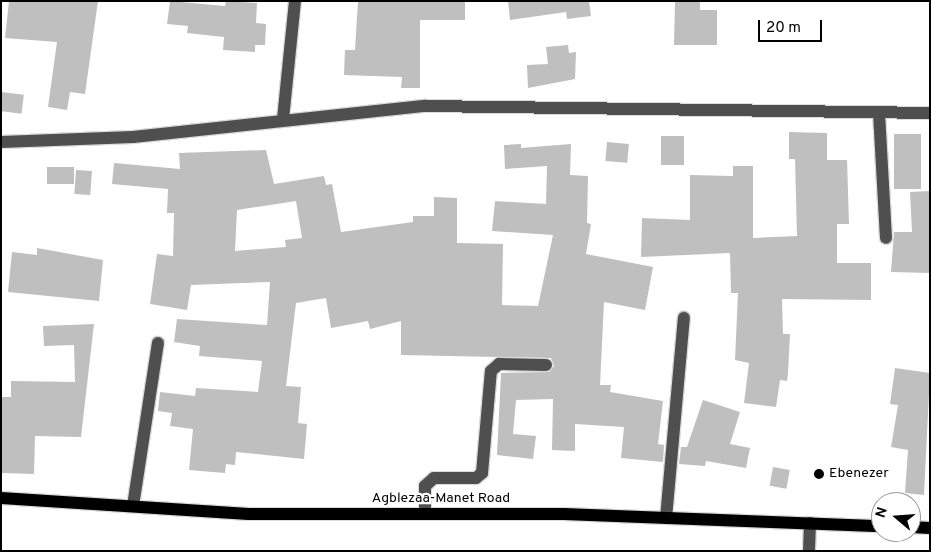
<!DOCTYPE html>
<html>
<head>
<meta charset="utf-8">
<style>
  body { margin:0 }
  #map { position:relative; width:931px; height:552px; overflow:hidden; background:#fff; font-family:Overpass,sans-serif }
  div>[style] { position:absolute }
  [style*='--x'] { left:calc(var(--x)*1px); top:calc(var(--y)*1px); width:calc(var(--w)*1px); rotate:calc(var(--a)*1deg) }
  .building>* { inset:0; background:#bfbfbf; transform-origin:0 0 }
  .roads { filter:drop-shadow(1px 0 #dbdbdb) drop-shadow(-1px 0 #dbdbdb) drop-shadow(0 1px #dbdbdb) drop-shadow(0 -1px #dbdbdb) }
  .minor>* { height:12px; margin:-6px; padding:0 6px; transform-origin:6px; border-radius:6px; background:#4f4f4f }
  .major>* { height:12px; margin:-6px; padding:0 6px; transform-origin:6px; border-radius:6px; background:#000 }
  .dots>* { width:14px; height:14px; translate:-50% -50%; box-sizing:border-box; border:2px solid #fff; border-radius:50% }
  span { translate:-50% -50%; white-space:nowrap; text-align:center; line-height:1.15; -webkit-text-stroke:4.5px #fff; paint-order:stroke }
  .poi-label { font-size:14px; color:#000 }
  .left { translate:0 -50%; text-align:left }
  .street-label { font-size:14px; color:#000 }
  .frame { position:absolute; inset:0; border:2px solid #000; pointer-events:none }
  .north { position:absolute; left:871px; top:492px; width:50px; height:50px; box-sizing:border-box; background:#fff; border:1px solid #999; border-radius:50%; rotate:288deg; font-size:14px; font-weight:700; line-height:20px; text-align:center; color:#000 }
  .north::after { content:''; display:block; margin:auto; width:18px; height:22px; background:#000; clip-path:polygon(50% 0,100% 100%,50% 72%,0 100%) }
  .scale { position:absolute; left:758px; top:20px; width:64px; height:22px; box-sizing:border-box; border:2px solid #000; border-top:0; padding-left:6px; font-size:15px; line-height:18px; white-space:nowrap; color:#000; -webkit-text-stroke:4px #fff; paint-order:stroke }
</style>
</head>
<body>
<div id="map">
  <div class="building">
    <i style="clip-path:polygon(9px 1px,98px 1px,85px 94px,70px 92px,67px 110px,48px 107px,57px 42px,5px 38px)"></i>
    <i style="clip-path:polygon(170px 1px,225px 6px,226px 1px,257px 3px,256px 23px,266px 24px,265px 45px,255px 45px,255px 52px,223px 50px,224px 37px,187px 33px,188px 26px,167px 24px)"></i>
    <i style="clip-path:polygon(358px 1px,465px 1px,465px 20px,420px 20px,420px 88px,401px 88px,402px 77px,344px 75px,345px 50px,355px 50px)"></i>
    <i style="clip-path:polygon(508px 1px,589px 1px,591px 16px,567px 19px,566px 12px,510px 20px)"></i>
    <i style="clip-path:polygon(675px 1px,700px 1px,700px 10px,717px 10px,717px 45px,674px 45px)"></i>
    <i style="clip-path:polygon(568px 45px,569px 53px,576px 52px,575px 79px,528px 88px,527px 65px,548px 64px,546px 47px)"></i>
    <i style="left:1px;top:92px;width:23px;height:19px;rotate:7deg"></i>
    <i style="clip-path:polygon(789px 132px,827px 133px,827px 160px,847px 160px,849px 224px,837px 224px,837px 263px,871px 263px,871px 300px,782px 299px,783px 334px,790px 334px,788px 373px,787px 381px,780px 380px,776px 407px,744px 403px,749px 363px,735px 360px,738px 293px,731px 293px,730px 253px,641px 257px,642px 218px,690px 220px,690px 175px,733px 176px,733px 166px,753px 166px,753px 238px,797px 236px,795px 159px,789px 159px)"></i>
    <i style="left:894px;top:134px;width:27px;height:55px"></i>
    <i style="left:661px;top:136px;width:23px;height:29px"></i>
    <i style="left:607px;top:142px;width:22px;height:19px;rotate:5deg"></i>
    <i style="clip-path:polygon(evenodd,521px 144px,521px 148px,571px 144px,570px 175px,588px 176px,587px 223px,591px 224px,586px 254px,653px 267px,645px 310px,604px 302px,600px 385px,611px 385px,610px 392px,663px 401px,658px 444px,664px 445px,663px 462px,621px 458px,624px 427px,575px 424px,575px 451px,552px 450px,553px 399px,516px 400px,513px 434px,536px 436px,533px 459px,497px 455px,501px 373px,549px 372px,554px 366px,551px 358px,401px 355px,401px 321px,370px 329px,368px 321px,331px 328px,326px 298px,296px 303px,286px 386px,301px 387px,298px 423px,307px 424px,304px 459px,236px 452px,235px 465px,226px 464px,225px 473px,189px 470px,193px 429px,170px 426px,172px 413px,158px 411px,160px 392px,195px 396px,196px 388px,258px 392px,262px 361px,199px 356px,200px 346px,174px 342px,177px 319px,267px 325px,270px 282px,191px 285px,187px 310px,150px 304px,157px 254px,173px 256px,174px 213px,167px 213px,168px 189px,112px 184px,114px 163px,180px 169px,179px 153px,266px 150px,274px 184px,324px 176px,326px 185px,332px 184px,341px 232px,413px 222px,413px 216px,434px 216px,434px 197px,457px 198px,457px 243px,503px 244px,502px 305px,538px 306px,553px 235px,492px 231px,495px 201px,546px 204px,547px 166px,505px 169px,504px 145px,521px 144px,296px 201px,302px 238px,285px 240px,286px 247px,235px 251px,237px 210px,296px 201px)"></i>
    <i style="left:74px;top:167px;width:17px;height:27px;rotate:90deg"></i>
    <i style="left:76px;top:170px;width:16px;height:24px;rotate:4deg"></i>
    <i style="clip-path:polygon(930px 191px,930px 273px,891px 272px,894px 232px,912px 232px,910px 192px)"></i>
    <i style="clip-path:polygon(37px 248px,103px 260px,99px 301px,8px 292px,12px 252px,37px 255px)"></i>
    <i style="clip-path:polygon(94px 324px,81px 437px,35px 436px,34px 474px,1px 473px,2px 397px,11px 397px,11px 381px,75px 382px,74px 345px,44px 346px,43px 326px)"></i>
    <i style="clip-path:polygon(895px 368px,930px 373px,924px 495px,905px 493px,908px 450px,891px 447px,898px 405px,890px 404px)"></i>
    <i style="clip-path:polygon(703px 400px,740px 412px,730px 444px,750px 448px,746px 468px,706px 461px,705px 466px,679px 464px,681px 447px,687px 447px)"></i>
    <i style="left:773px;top:467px;width:17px;height:19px;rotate:10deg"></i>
  </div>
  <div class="roads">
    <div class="minor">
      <i style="--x:879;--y:113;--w:125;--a:86.8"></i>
      <i style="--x:283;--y:119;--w:119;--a:-84.2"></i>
      <i style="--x:1;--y:142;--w:132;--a:-2.2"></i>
      <i style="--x:133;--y:137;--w:294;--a:-6.1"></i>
      <i style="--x:425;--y:106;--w:505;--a:0.79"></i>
      <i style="--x:133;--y:506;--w:165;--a:-81.3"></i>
      <i style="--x:425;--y:514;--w:28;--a:-90"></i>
      <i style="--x:425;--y:486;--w:12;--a:-42"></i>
      <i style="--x:434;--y:478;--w:42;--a:0"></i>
      <i style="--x:476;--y:478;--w:8;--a:-40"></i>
      <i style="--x:482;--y:473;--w:102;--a:-85"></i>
      <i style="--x:491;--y:371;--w:11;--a:-41"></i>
      <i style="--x:499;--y:364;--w:47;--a:1.2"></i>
      <i style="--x:666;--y:518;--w:201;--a:-84.9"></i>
      <i style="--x:809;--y:551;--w:28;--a:-88"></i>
    </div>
    <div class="major">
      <i style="--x:1;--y:498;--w:248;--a:3.7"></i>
      <i style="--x:248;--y:514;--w:316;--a:0"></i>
      <i style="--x:564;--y:514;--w:317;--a:2.2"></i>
      <i style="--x:911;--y:527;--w:19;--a:3"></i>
    </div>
  </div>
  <div class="dots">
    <i style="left:819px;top:474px;background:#000"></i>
  </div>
  <div class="poi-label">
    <span class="left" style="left:829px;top:474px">Ebenezer</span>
  </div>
  <div class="street-label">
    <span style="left:441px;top:499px">Agblezaa-Manet Road</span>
  </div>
  <div class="frame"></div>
  <div class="north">N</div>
  <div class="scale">20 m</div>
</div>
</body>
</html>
